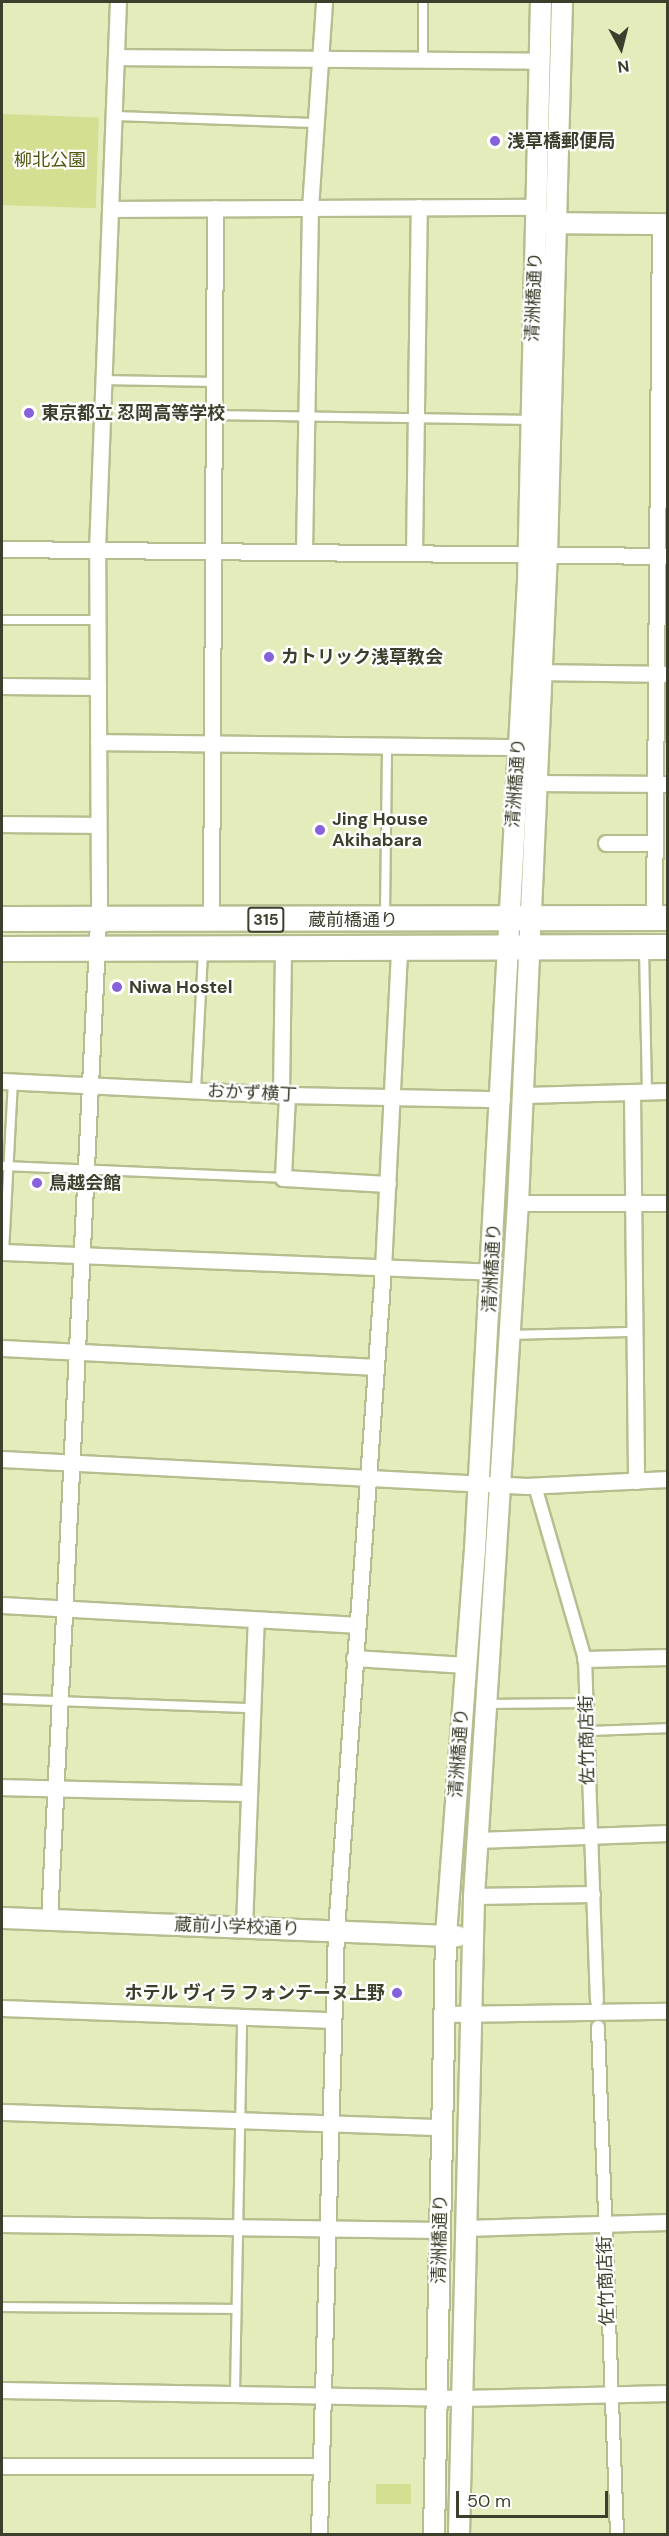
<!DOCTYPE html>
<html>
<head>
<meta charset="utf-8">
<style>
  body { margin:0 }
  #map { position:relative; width:669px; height:2536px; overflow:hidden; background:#e5ecbc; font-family:"DM Sans","Noto Sans JP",sans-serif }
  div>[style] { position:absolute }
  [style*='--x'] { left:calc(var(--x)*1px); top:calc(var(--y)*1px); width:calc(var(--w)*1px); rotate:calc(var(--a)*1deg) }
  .green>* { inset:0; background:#d5df92; transform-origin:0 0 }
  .roads { filter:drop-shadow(2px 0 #b6bd8e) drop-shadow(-2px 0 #b6bd8e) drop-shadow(0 2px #b6bd8e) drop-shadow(0 -2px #b6bd8e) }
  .service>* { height:8px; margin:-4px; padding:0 4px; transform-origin:4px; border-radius:4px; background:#fff }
  .pedestrian>* { height:12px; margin:-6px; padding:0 6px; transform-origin:6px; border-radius:6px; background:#fff }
  .minor>* { height:15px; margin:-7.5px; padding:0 7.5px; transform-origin:7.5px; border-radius:7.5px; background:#fff }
  .tertiary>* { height:20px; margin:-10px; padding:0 10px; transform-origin:10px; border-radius:10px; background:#fff }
  .primary>* { height:24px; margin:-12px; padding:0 12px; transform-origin:12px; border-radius:12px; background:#fff }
  .dots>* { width:16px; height:16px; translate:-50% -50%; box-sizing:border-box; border:3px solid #fff; border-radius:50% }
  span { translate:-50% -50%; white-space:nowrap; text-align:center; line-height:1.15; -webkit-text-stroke:4.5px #fff; paint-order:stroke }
  .shield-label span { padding:2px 4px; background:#fff; border:2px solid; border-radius:4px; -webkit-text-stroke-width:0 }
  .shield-label { font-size:16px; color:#3c3f2b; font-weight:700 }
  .poi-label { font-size:18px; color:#3c3f2b; font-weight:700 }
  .left { translate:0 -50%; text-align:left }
  .right { translate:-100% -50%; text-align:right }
  .park-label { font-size:18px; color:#51570e }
  .street-label { font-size:18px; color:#3c3f2b }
  .frame { position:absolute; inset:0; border:3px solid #3c3f2b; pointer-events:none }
  .north { position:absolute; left:591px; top:18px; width:60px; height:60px; -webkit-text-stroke:4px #fff; paint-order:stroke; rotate:173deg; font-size:16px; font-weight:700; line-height:24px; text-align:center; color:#3c3f2b }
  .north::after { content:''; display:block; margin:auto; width:21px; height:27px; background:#3c3f2b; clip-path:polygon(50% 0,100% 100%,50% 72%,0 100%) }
  .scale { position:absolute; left:456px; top:2491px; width:152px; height:27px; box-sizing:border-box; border:3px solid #3c3f2b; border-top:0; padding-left:8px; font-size:18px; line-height:21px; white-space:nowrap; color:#3c3f2b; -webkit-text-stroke:4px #fff; paint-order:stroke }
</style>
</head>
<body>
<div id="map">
  <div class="green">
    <i style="left:2px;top:114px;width:97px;height:91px;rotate:2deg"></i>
    <i style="left:376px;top:2484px;width:35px;height:20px"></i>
  </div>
  <div class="roads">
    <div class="service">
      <i style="--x:423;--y:60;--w:58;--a:-90"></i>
      <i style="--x:113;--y:116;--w:203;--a:2"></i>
      <i style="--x:104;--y:380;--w:110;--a:1"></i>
      <i style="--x:214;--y:415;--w:317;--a:0.9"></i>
      <i style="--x:2;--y:620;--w:95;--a:0"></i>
      <i style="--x:385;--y:915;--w:170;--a:-89.3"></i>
      <i style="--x:644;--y:949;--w:143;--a:88.8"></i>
      <i style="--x:196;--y:1090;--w:139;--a:-87.1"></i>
      <i style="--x:2;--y:1166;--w:281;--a:2.4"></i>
      <i style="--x:4;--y:1252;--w:171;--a:-87"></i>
      <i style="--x:511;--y:1335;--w:124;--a:-1.4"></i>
      <i style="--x:2;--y:1699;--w:251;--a:2.1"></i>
      <i style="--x:487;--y:1704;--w:99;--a:-0.6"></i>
      <i style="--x:587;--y:1731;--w:81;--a:-2.1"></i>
      <i style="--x:2;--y:2307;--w:234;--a:0.5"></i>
      <i style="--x:235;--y:2392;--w:375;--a:-88.9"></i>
    </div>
    <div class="pedestrian">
      <i style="--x:535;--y:1486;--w:180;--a:73.9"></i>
      <i style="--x:585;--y:1659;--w:342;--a:88"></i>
      <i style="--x:598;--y:2027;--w:507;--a:87.85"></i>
    </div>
    <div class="minor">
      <i style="--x:116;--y:57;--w:424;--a:0.5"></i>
      <i style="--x:110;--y:209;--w:427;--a:-0.3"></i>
      <i style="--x:2;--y:549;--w:666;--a:0.6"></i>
      <i style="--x:304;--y:551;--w:343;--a:-89"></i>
      <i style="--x:310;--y:208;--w:206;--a:-86.1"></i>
      <i style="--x:414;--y:552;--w:345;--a:-89.2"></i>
      <i style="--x:541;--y:672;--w:126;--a:0.9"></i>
      <i style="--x:2;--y:686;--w:96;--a:0.6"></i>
      <i style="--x:98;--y:742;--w:421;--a:0.7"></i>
      <i style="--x:536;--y:783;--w:132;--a:0.4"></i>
      <i style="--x:2;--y:824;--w:96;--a:0.6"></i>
      <i style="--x:606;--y:843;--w:49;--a:0"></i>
      <i style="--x:654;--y:919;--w:695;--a:-89.51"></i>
      <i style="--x:211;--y:920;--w:712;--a:-89.68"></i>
      <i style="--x:2;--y:1081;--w:285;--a:2.8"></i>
      <i style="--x:287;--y:1095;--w:215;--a:1.1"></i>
      <i style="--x:632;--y:1092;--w:389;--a:89.4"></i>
      <i style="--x:281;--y:1094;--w:145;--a:-89.2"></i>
      <i style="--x:287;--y:1095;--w:83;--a:92.8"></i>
      <i style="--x:283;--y:1178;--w:105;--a:3.3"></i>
      <i style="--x:523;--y:1095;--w:145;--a:-1.6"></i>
      <i style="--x:518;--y:1203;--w:150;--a:0"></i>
      <i style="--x:2;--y:1252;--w:489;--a:2.3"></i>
      <i style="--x:2;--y:1348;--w:373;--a:2.9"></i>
      <i style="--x:2;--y:1459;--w:525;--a:2.95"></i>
      <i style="--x:526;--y:1486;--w:142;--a:-2.8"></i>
      <i style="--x:2;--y:1605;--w:355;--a:3.2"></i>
      <i style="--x:354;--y:1658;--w:112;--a:3.6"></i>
      <i style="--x:585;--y:1659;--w:83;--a:-1.4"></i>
      <i style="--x:2;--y:1787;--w:247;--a:1.4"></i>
      <i style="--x:477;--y:1840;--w:191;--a:-2.1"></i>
      <i style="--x:474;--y:1896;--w:118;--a:-1"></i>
      <i style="--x:49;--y:1920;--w:1021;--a:-87.19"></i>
      <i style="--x:99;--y:900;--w:350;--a:-90.3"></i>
      <i style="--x:97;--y:550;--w:548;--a:-87.81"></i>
      <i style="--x:244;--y:1927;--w:307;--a:-87.8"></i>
      <i style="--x:2;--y:2008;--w:331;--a:2.1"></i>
      <i style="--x:444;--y:2014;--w:224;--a:-0.8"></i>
      <i style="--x:2;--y:2112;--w:440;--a:2"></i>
      <i style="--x:2;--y:2224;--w:438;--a:0.8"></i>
      <i style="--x:465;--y:2228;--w:203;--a:-1.7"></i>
      <i style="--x:2;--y:2390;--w:460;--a:1"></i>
      <i style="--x:462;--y:2398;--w:206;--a:-1.4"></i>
      <i style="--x:2;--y:2466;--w:319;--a:0"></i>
      <i style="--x:319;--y:2534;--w:604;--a:-88.39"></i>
      <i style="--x:336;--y:1930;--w:664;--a:-85.94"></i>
      <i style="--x:383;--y:1268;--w:319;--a:-87.1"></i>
    </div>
    <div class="tertiary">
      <i style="--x:545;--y:223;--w:123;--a:0.5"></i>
      <i style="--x:2;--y:1918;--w:456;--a:2.3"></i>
      <i style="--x:434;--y:2534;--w:599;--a:-88.85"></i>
      <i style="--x:446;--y:1935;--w:386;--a:-85.7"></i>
      <i style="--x:475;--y:1550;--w:969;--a:-86.87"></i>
      <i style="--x:528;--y:582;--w:580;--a:-88.72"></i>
      <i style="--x:459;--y:2534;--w:638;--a:-88.65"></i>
      <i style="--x:474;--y:1896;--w:694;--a:-86.37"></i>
      <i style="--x:518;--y:1203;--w:651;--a:-87.45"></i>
      <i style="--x:547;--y:553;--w:551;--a:-88.44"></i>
    </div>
    <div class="primary">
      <i style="--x:2;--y:919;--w:666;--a:-0.09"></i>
      <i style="--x:2;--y:949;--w:666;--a:-0.17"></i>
    </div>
  </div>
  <div class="dots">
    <i style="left:495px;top:141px;background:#8761db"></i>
    <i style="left:29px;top:413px;background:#8761db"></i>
    <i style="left:269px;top:657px;background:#8761db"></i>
    <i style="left:320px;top:830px;background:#8761db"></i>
    <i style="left:117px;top:987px;background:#8761db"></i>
    <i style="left:37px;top:1183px;background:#8761db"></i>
    <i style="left:397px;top:1993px;background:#8761db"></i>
  </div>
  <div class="shield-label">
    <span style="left:266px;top:920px">315</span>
  </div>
  <div class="poi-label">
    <span class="left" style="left:507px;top:141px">浅草橋郵便局</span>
    <span class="left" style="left:41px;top:413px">東京都立 忍岡高等学校</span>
    <span class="left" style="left:281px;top:657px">カトリック浅草教会</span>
    <span class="left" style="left:332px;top:830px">Jing House<br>Akihabara</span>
    <span class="left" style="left:129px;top:987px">Niwa Hostel</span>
    <span class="left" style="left:49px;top:1183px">鳥越会館</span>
    <span class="right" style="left:385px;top:1993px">ホテル ヴィラ フォンテーヌ上野</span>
  </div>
  <div class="park-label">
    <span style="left:50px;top:160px">柳北公園</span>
  </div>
  <div class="street-label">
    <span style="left:534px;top:297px;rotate:-88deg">清洲橋通り</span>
    <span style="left:516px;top:783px;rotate:-86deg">清洲橋通り</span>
    <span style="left:353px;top:920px">蔵前橋通り</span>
    <span style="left:252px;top:1093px;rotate:3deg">おかず横丁</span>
    <span style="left:492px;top:1268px;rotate:-87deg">清洲橋通り</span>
    <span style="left:587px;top:1740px;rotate:-91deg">佐竹商店街</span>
    <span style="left:459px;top:1753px;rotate:-86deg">清洲橋通り</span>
    <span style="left:237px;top:1927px;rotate:2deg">蔵前小学校通り</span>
    <span style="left:440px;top:2239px;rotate:-89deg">清洲橋通り</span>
    <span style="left:606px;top:2281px;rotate:-92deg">佐竹商店街</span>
  </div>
  <div class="frame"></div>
  <div class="north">N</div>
  <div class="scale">50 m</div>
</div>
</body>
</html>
